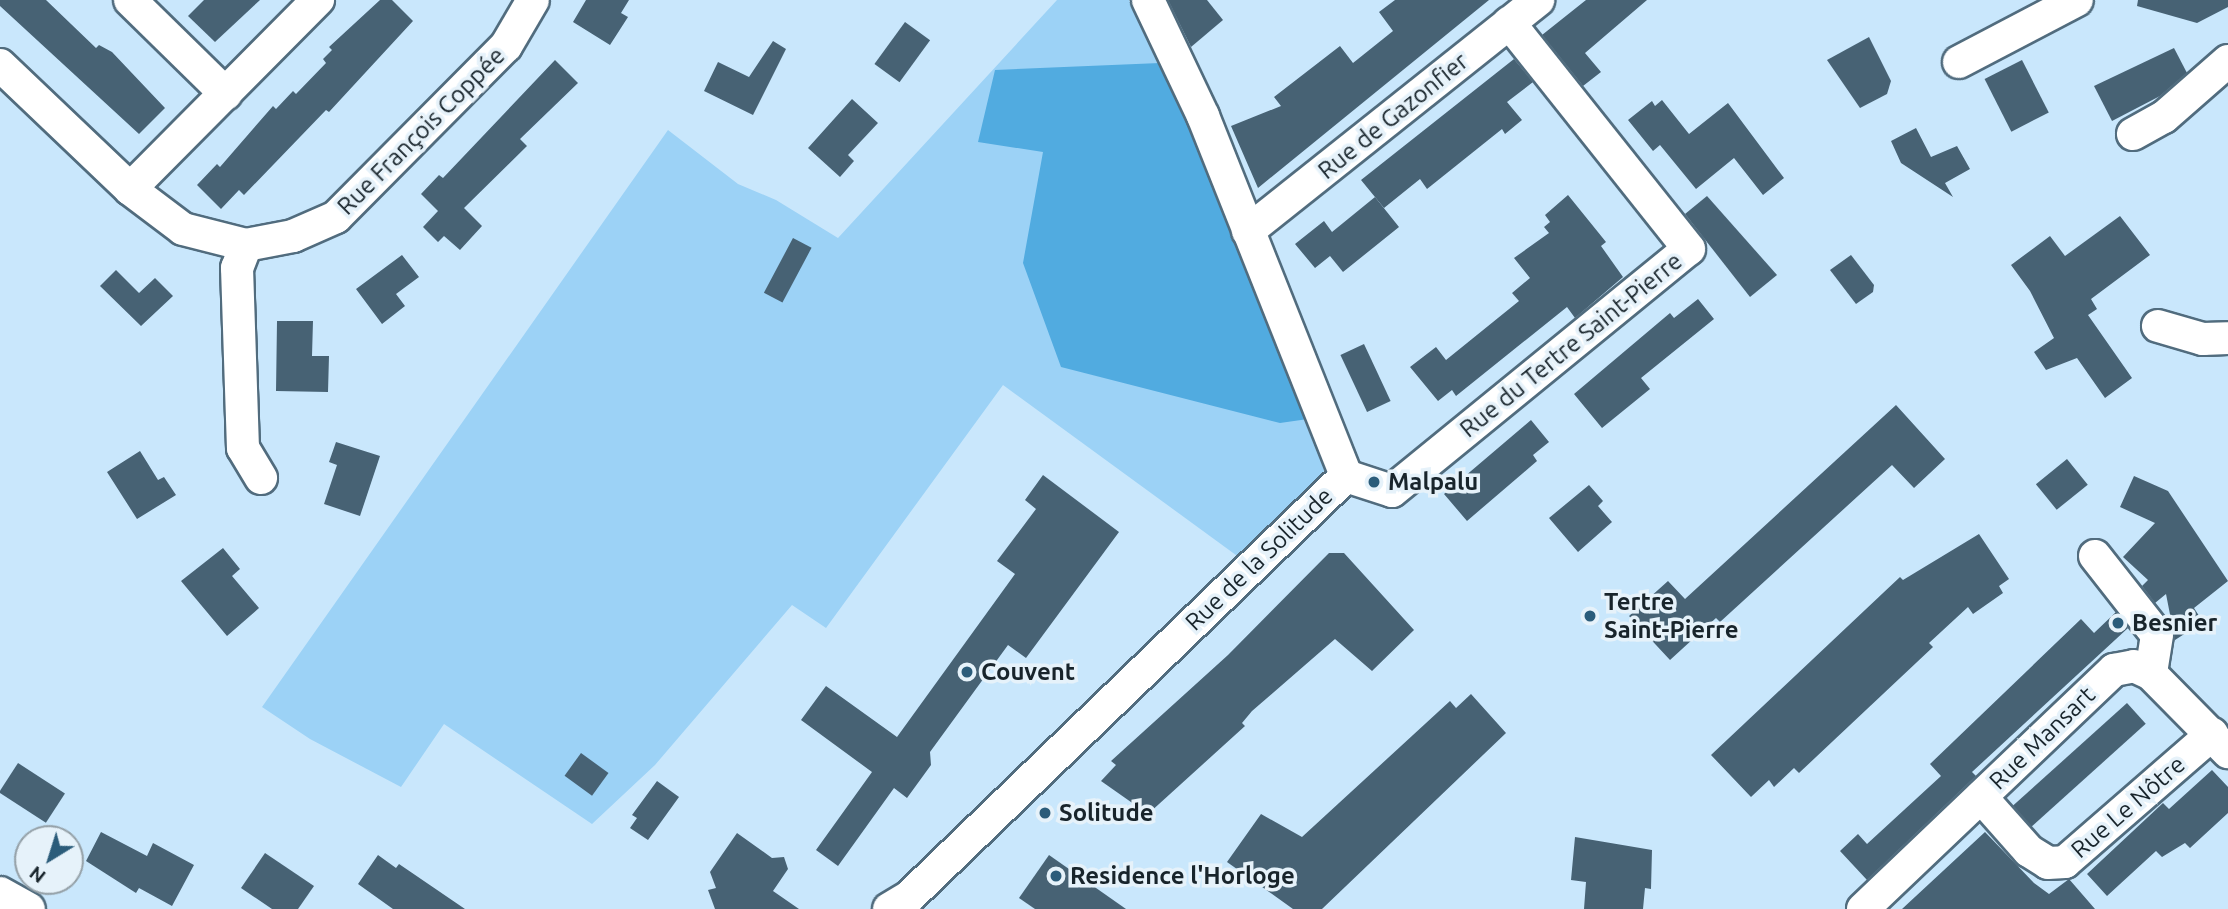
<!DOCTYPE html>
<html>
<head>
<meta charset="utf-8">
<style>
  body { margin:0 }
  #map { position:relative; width:2228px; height:909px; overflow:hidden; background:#c9e7fc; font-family:Ubuntu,sans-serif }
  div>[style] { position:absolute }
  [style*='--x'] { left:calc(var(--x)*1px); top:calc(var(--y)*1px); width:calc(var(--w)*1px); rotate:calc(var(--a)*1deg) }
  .green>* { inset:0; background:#9cd2f6 }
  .forest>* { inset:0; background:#51abe0 }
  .building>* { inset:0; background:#476274; transform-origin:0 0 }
  .roads { filter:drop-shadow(2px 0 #516c7e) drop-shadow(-2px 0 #516c7e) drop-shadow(0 2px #516c7e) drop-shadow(0 -2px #516c7e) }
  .minor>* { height:32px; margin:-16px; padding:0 16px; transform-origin:16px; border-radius:16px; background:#fff }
  .dots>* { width:19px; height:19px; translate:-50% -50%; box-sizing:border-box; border:4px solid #e6f2fa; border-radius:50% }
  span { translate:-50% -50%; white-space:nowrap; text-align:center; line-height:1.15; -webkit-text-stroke:7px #e6f2fa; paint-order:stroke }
  .street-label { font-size:24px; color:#18242b }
  .poi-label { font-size:24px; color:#18242b; font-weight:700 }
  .left { translate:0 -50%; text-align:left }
  .north { position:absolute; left:14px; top:825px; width:70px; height:70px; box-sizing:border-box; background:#e6f2fa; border:2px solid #94a0a7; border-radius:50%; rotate:218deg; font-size:19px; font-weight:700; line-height:28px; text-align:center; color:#18242b }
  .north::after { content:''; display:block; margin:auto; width:24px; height:32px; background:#2b5c7a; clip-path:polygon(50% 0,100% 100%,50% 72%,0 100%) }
</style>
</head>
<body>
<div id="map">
  <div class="green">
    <i style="clip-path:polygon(1057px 0,1129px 0,1199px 142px,1326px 463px,1322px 478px,1240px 558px,1003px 385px,826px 628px,792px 605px,655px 765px,592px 824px,444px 724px,401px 787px,310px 739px,262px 707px,668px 130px,738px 184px,776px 200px,838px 238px)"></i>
  </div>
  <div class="forest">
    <i style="clip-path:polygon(1160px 63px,1199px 142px,1308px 419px,1280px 423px,1061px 367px,1023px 263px,1043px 152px,978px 142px,995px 70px)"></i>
  </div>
  <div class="building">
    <i style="clip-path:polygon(0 0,46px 0,96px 48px,99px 45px,112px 52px,165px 108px,139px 134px,0 6px)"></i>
    <i style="clip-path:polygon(204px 0,260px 0,215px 42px,188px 16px)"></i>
    <i style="clip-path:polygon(380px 0,392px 0,413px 21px,329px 112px,326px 110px,244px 195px,239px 190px,221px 209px,197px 185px,217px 164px,220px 167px,273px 106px,276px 109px,293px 91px,296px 94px,326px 63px,323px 59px,332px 50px,329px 47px)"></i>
    <i style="clip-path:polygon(586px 0,629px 0,621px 13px,628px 17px,610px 45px,573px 22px)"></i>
    <i style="clip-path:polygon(1168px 0,1207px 0,1223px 20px,1191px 47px)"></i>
    <i style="clip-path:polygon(1395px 0,1489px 0,1258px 188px,1231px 126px,1281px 106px,1274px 97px,1340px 46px,1353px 63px,1393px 31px,1379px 12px)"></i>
    <i style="clip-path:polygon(1586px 0,1647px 0,1585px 53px,1601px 72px,1583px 86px,1542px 35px)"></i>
    <i style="clip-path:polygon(2138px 0,2228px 0,2228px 7px,2197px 23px,2137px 6px)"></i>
    <i style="left:905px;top:22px;width:31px;height:52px;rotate:36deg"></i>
    <i style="clip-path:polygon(1869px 37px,1891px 81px,1887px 94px,1860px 108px,1827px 60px)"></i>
    <i style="clip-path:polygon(773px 41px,786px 49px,753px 115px,704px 91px,718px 62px,749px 77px)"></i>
    <i style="clip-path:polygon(2174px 48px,2187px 73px,2160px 96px,2112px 121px,2094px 86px)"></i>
    <i style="clip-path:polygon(1514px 59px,1533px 82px,1507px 102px,1522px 120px,1505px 134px,1502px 129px,1427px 189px,1420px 179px,1384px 208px,1361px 180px)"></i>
    <i style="clip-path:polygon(555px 60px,578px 83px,520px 139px,527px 146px,464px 208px,482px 226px,460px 250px,444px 236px,438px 242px,423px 227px,438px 211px,421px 194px,439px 175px,443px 178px)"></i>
    <i style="left:2022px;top:60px;width:59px;height:42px;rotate:63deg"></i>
    <i style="clip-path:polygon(852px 99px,878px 123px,848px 155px,854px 161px,840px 177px,808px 148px)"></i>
    <i style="clip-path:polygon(1662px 100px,1689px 134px,1728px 103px,1784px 178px,1763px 195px,1734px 158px,1696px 189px,1660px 145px,1653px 151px,1628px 120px,1652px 101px,1655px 106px)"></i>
    <i style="clip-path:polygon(1916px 128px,1931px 157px,1957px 146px,1970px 169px,1945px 183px,1953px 197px,1901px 163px,1891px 141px)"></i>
    <i style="clip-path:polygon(1568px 195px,1606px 242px,1601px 246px,1623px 277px,1575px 318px,1567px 307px,1456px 396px,1452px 390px,1438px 401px,1410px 367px,1436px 347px,1446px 360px,1519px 301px,1512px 293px,1530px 278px,1514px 258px,1549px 233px,1544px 227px,1550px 222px,1545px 215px)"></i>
    <i style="clip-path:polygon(1707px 196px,1777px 275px,1750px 297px,1685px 214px)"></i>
    <i style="clip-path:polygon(1375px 197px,1399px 227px,1343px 272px,1330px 256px,1315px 268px,1295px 244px,1324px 221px,1332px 232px)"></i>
    <i style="clip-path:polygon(2120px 216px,2150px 255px,2091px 299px,2097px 309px,2088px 315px,2132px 378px,2105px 398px,2077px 358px,2046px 370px,2034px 352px,2054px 338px,2030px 291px,2011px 265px,2050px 236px,2065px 256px)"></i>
    <i style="left:793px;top:238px;width:21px;height:62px;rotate:28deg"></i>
    <i style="clip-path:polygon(402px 255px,419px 277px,396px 294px,405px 306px,382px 324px,356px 289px)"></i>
    <i style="clip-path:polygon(1851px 255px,1874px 285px,1873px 292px,1856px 304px,1830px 270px)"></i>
    <i style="clip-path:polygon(116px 270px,139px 293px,155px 278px,173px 296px,141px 326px,100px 286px)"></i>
    <i style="clip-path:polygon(1698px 299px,1714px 319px,1641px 378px,1650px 389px,1602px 428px,1574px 394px,1670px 313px,1674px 318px)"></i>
    <i style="clip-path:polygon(277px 321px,313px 321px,312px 356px,329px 356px,328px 392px,276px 391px)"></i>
    <i style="left:1364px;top:344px;width:63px;height:26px;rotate:65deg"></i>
    <i style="clip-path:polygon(1896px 405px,1945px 459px,1914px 488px,1892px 465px,1720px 622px,1716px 618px,1670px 660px,1629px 616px,1668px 581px,1685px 599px)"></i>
    <i style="clip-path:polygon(1531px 420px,1549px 442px,1533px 455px,1537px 461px,1467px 521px,1444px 494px)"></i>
    <i style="clip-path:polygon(336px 442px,380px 456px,360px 516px,324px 504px,337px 465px,329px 462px)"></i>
    <i style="clip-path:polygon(140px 451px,158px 480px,164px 477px,176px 495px,137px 519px,107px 472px)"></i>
    <i style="left:2067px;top:459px;width:33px;height:40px;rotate:51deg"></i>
    <i style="clip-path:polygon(1043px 475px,1119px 532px,1026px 658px,1008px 645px,930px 752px,931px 765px,907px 798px,894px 788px,838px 866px,816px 850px,872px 772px,801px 720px,826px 686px,897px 737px,1015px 574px,997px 561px,1036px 509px,1025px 500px)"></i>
    <i style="clip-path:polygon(2134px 476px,2168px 491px,2228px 581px,2194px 608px,2203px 622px,2175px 640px,2166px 594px,2155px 603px,2142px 586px,2148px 580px,2123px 557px,2155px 523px,2120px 507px)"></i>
    <i style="clip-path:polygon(1589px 485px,1603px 501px,1598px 506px,1612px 522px,1578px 552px,1549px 518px)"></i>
    <i style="clip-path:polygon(1979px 534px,2009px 579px,1999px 586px,2003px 593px,1973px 614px,1968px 607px,1929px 643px,1933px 647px,1799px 773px,1794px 768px,1774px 787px,1769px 780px,1751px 797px,1711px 755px,1900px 577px,1903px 580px)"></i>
    <i style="clip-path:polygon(223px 548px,240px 569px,232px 576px,259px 608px,227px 636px,181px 581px)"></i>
    <i style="clip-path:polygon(1329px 553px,1344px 553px,1414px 630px,1372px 671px,1335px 639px,1252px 711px,1242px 723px,1245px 726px,1148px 814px,1101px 781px,1116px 765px,1111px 761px,1228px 655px)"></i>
    <i style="clip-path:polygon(2116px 612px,2128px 628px,1972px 772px,1976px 776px,1867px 880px,1840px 851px,1858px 834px,1867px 844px,1941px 776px,1930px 764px,2081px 619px,2094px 633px)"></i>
    <i style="clip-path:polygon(1471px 694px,1506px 733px,1322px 909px,1293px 909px,1227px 862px,1261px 814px,1302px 837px,1450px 701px,1456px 708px)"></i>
    <i style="left:2127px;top:703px;width:28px;height:154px;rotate:48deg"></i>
    <i style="left:581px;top:753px;width:34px;height:28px;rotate:36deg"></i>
    <i style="left:18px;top:763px;width:56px;height:35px;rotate:33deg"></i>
    <i style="clip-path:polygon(2212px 770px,2228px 787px,2228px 813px,2190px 848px,2185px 843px,2162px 857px,2156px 851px,2107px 896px,2087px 874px,2163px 803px,2169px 809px)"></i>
    <i style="clip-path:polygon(657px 781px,679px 797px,648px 840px,630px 828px,637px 818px,632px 815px)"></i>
    <i style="clip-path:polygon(101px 832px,147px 856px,153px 843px,194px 865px,172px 906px,139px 888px,136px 893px,86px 861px)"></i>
    <i style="clip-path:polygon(1985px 832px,2034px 883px,2049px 894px,2069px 879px,2095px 909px,1902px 909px)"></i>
    <i style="clip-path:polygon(737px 833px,772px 858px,784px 857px,788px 869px,773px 891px,799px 909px,715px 909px,708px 890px,716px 888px,710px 872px)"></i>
    <i style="clip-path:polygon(1575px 837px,1652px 850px,1651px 889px,1645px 888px,1643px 909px,1584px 909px,1586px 882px,1571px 880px)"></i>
    <i style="clip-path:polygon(265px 853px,314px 886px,298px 909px,272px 909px,241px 888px)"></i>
    <i style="clip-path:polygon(378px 855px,396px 868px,399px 864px,465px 909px,393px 909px,358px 884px)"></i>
    <i style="clip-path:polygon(1049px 855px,1126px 909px,1035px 909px,1019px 898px)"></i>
  </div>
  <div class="roads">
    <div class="minor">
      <i style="--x:130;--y:0;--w:134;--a:44.4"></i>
      <i style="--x:1148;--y:0;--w:128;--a:64.6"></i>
      <i style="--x:1203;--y:116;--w:387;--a:68.3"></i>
      <i style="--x:1959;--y:62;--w:133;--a:-27.7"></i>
      <i style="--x:0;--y:65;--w:180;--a:43.6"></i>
      <i style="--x:130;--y:189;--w:66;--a:37"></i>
      <i style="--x:183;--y:229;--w:65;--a:14.3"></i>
      <i style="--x:246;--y:245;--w:48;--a:-10.8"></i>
      <i style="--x:293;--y:236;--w:47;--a:-23.8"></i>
      <i style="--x:336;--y:217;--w:241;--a:-45.2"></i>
      <i style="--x:506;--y:46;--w:53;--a:-59.6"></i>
      <i style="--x:2133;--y:134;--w:35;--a:-29"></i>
      <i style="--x:2164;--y:117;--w:85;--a:-41.2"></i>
      <i style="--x:130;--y:189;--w:267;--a:-45.2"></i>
      <i style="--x:1248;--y:231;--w:371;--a:-38.5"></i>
      <i style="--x:246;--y:245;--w:25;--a:111"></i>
      <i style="--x:237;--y:268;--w:180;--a:88.1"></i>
      <i style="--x:243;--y:448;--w:35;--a:59"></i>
      <i style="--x:2158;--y:326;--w:47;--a:16.1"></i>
      <i style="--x:2203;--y:339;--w:25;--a:-2"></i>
      <i style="--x:1346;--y:476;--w:48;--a:18.1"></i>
      <i style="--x:1392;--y:491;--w:383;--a:-39.2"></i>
      <i style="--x:1689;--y:249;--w:289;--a:-128.5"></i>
      <i style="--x:2095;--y:556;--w:100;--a:51.9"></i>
      <i style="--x:2157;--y:635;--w:39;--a:99"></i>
      <i style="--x:1981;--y:797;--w:72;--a:48.4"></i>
      <i style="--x:2029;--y:851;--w:22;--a:32"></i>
      <i style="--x:2048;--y:863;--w:17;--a:-3"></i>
      <i style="--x:2065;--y:862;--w:195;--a:-41"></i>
      <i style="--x:0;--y:893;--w:33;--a:29"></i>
      <i style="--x:889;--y:909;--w:23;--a:-31"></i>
      <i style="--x:909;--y:897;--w:607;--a:-43.93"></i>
      <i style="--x:1863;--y:909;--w:347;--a:-43.6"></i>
      <i style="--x:2114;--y:670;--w:20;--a:-11"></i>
      <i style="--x:2134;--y:666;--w:19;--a:25"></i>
      <i style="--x:2151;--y:674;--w:110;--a:45.4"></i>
    </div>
  </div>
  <div class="dots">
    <i style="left:1374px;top:482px;background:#2b5c7a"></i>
    <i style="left:1590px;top:616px;background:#2b5c7a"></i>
    <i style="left:2118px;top:623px;background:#2b5c7a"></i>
    <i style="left:967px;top:672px;background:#2b5c7a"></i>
    <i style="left:1045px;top:813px;background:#2b5c7a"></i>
    <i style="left:1056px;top:876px;background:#2b5c7a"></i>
  </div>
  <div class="street-label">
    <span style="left:1393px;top:116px;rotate:-39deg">Rue de Gazonfier</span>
    <span style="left:421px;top:131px;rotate:-45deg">Rue François Coppée</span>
    <span style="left:1571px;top:345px;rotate:-39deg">Rue du Tertre Saint-Pierre</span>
    <span style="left:1259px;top:559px;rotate:-44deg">Rue de la Solitude</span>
    <span style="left:2042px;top:738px;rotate:-44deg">Rue Mansart</span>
    <span style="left:2128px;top:807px;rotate:-41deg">Rue Le Nôtre</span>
  </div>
  <div class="poi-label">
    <span class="left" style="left:1388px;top:482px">Malpalu</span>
    <span class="left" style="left:1604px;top:616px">Tertre<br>Saint-Pierre</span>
    <span class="left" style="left:2132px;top:623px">Besnier</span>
    <span class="left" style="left:981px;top:672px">Couvent</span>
    <span class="left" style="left:1059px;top:813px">Solitude</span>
    <span class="left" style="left:1070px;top:876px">Residence l'Horloge</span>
  </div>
  <div class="north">N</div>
</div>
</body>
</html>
